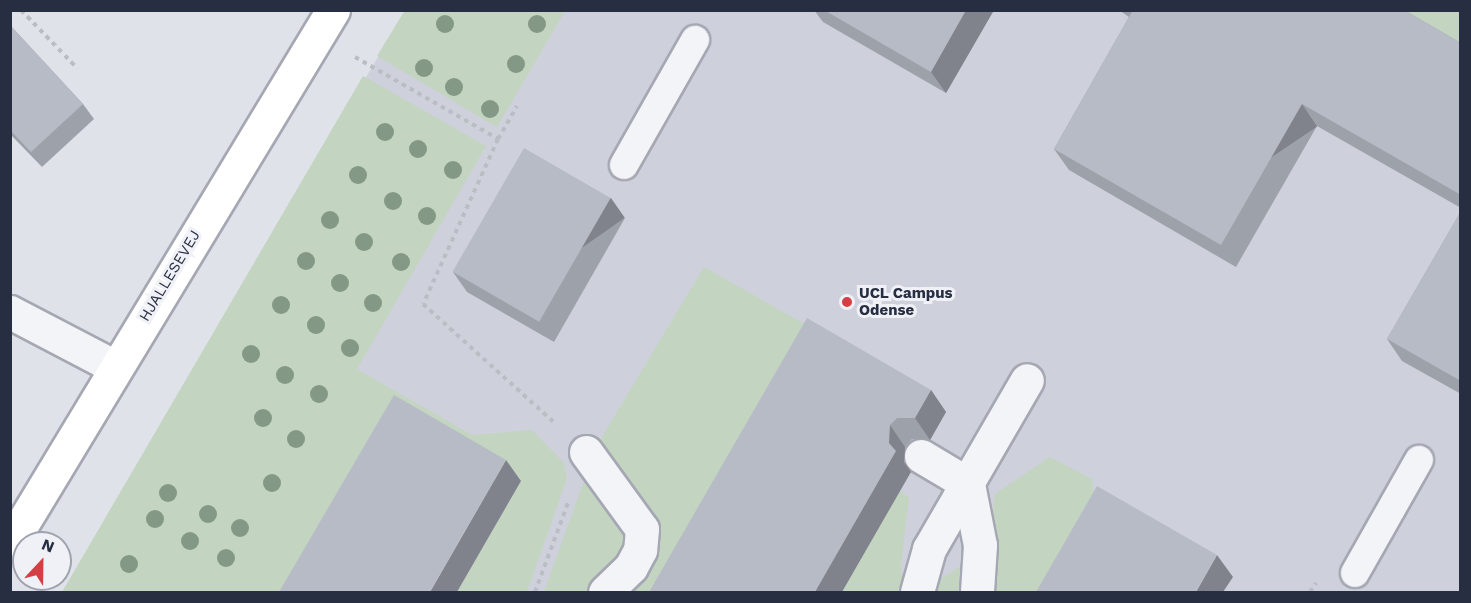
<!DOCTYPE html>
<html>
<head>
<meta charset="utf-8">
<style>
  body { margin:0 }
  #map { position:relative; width:1471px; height:603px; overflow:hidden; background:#e0e2e9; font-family:"Work Sans",sans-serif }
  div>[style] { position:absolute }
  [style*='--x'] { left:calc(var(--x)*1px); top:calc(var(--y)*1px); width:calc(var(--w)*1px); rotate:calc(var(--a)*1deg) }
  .built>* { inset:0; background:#ced1db }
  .green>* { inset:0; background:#c3d4c0 }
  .path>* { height:4px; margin-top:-2px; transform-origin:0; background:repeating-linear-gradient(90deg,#babdc4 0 4.5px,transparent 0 9px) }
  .roads { filter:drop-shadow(2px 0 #a5a8b3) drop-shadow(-2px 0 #a5a8b3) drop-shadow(0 2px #a5a8b3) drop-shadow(0 -2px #a5a8b3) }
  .service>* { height:28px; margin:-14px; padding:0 14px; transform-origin:14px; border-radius:14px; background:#f3f4f7 }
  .pedestrian>* { height:33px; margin:-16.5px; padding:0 16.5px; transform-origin:16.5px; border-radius:16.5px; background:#f3f4f7 }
  .minor>* { height:33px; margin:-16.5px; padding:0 16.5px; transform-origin:16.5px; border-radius:16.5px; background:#f3f4f7 }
  .secondary>* { height:33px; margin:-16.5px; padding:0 16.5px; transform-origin:16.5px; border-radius:16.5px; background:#fff }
  .trees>* { width:18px; height:18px; margin:-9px; border-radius:50%; background:#839985 }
  .wall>* { inset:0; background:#9da1aa }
  .shaded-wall>* { inset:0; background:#80838b; transform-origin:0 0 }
  .building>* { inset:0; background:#b7bbc6; transform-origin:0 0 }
  .dots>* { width:16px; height:16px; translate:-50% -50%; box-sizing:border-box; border:3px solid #eff1f7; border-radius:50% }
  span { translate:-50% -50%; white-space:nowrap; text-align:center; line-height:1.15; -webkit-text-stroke:6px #eff1f7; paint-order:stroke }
  .street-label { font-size:15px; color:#282e41 }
  .poi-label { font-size:15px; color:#282e41; font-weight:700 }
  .left { translate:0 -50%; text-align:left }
  .frame { position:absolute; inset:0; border:12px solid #282e41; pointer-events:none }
  .north { position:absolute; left:12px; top:531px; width:60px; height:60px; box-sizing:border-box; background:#eff1f7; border:2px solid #9fa3ae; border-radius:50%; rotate:22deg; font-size:16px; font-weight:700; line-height:24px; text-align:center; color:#282e41 }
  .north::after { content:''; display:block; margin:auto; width:21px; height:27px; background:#d34044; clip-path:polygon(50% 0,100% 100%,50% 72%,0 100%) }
</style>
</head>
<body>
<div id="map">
  <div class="built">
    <i style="clip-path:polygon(405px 11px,1460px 11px,1460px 592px,63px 592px)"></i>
  </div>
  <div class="green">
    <i style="clip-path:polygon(405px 10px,565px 10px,565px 11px,497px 127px,377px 56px)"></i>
    <i style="clip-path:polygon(1382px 11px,1460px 11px,1460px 56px)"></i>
    <i style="clip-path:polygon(363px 76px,486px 146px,357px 369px,472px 435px,532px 430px,564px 463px,567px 478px,527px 592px,457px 592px,521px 481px,307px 592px,62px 592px)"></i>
    <i style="clip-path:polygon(704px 267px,808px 326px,677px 592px,610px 592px,643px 559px,593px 452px)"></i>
    <i style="clip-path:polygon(1050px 457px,1092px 479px,1095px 502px,1044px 592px,982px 592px,995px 494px)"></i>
    <i style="clip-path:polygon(585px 478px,636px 527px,601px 592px,544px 592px)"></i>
    <i style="clip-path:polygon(900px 491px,909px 498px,901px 565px,904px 592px,842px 592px)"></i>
    <i style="clip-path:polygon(967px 562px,971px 592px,927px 592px,933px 584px)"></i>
  </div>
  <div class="path">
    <i style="--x:21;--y:10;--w:81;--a:46"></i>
    <i style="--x:355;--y:57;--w:165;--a:29.8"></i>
    <i style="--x:498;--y:139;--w:38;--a:-60"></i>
    <i style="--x:498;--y:139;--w:181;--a:114.4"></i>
    <i style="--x:423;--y:304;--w:179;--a:42.1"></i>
    <i style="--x:535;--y:592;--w:98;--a:-69.7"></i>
    <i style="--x:1310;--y:592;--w:11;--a:-56"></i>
  </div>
  <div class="roads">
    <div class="service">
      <i style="--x:624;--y:165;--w:144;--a:-60.4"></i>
      <i style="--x:1355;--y:573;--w:130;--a:-60.5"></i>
    </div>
    <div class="pedestrian">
      <i style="--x:586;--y:452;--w:95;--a:54"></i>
      <i style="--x:642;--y:529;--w:21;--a:95"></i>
      <i style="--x:640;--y:550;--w:19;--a:118"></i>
      <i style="--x:631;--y:567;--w:36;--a:136"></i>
      <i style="--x:921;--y:456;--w:55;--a:30.8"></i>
      <i style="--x:968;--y:484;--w:62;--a:78.9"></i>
      <i style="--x:980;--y:545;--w:47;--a:93.7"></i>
      <i style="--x:917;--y:592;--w:45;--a:-74.4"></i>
      <i style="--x:929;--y:549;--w:195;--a:-59.9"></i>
    </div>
    <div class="minor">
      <i style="--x:10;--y:312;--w:119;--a:27.6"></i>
    </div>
    <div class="secondary">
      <i style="--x:10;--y:544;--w:624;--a:-58.83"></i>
    </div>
  </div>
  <div class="trees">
    <i style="left:445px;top:24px"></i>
    <i style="left:537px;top:24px"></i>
    <i style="left:516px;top:64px"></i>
    <i style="left:424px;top:68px"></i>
    <i style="left:454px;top:87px"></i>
    <i style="left:490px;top:109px"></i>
    <i style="left:385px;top:132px"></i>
    <i style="left:418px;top:149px"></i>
    <i style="left:453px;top:170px"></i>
    <i style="left:358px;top:175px"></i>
    <i style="left:393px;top:201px"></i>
    <i style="left:427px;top:216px"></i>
    <i style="left:330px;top:220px"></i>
    <i style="left:364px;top:242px"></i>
    <i style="left:306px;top:261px"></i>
    <i style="left:401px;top:262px"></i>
    <i style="left:340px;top:283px"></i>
    <i style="left:373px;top:303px"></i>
    <i style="left:281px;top:305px"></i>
    <i style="left:316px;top:325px"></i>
    <i style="left:350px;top:348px"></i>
    <i style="left:251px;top:354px"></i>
    <i style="left:285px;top:375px"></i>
    <i style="left:319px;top:394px"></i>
    <i style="left:263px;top:418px"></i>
    <i style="left:296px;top:439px"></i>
    <i style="left:272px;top:483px"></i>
    <i style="left:168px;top:493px"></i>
    <i style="left:208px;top:514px"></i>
    <i style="left:155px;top:519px"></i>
    <i style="left:240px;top:528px"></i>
    <i style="left:190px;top:541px"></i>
    <i style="left:226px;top:558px"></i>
    <i style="left:129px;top:564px"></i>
  </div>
  <div class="wall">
    <i style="clip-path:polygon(814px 10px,994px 10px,946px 93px,823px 22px)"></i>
    <i style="clip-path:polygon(1119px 10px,1404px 10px,1461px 43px,1461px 208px,1317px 126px,1236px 267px,1069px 170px,1054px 149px,1129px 17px)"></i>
    <i style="clip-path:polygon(10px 25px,83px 104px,94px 119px,42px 167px,10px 134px)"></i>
    <i style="clip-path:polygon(1461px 211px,1461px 394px,1402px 361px,1387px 339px)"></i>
    <i style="clip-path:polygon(625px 218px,554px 342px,467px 292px,453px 272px)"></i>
    <i style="clip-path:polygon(931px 390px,946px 412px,930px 440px,912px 439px,905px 447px,904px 462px,911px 472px,649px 592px)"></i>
  </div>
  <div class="shaded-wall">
    <i style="clip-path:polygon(966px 10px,994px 10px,946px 93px,931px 72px)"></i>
    <i style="left:1302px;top:104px;width:27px;height:163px;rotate:56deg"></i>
    <i style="left:611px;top:198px;width:24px;height:143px;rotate:55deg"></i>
    <i style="clip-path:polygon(931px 390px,946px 412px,930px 440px,915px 418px)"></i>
    <i style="clip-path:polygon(890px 425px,905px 447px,904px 462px,911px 472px,842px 592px,815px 592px)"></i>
    <i style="clip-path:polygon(506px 460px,521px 481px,457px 592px,430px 592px)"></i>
    <i style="clip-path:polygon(1217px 555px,1233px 577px,1223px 592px,1196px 592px)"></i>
  </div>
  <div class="building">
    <i style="clip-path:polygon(824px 10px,966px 10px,931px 72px)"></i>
    <i style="clip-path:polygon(1133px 10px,1404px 10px,1461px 43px,1461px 195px,1302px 104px,1221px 245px,1054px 149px)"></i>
    <i style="clip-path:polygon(10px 25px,83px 104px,31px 152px,10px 130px)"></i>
    <i style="left:524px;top:148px;width:100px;height:143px;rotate:30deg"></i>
    <i style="clip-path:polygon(1461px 211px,1461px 381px,1387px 339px)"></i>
    <i style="clip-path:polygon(807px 318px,931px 390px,915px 418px,897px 418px,890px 425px,889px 443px,896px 451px,815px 592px,649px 592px)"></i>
    <i style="clip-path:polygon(394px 395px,506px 460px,430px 592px,279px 592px)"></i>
    <i style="clip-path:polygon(1097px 486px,1217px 555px,1196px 592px,1036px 592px)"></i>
  </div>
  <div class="dots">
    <i style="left:847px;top:302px;background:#d34044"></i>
  </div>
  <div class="street-label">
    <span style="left:170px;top:276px;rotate:-59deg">HJALLESEVEJ</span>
  </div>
  <div class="poi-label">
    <span class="left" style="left:859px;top:302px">UCL Campus<br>Odense</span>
  </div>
  <div class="frame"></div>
  <div class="north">N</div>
</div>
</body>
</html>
